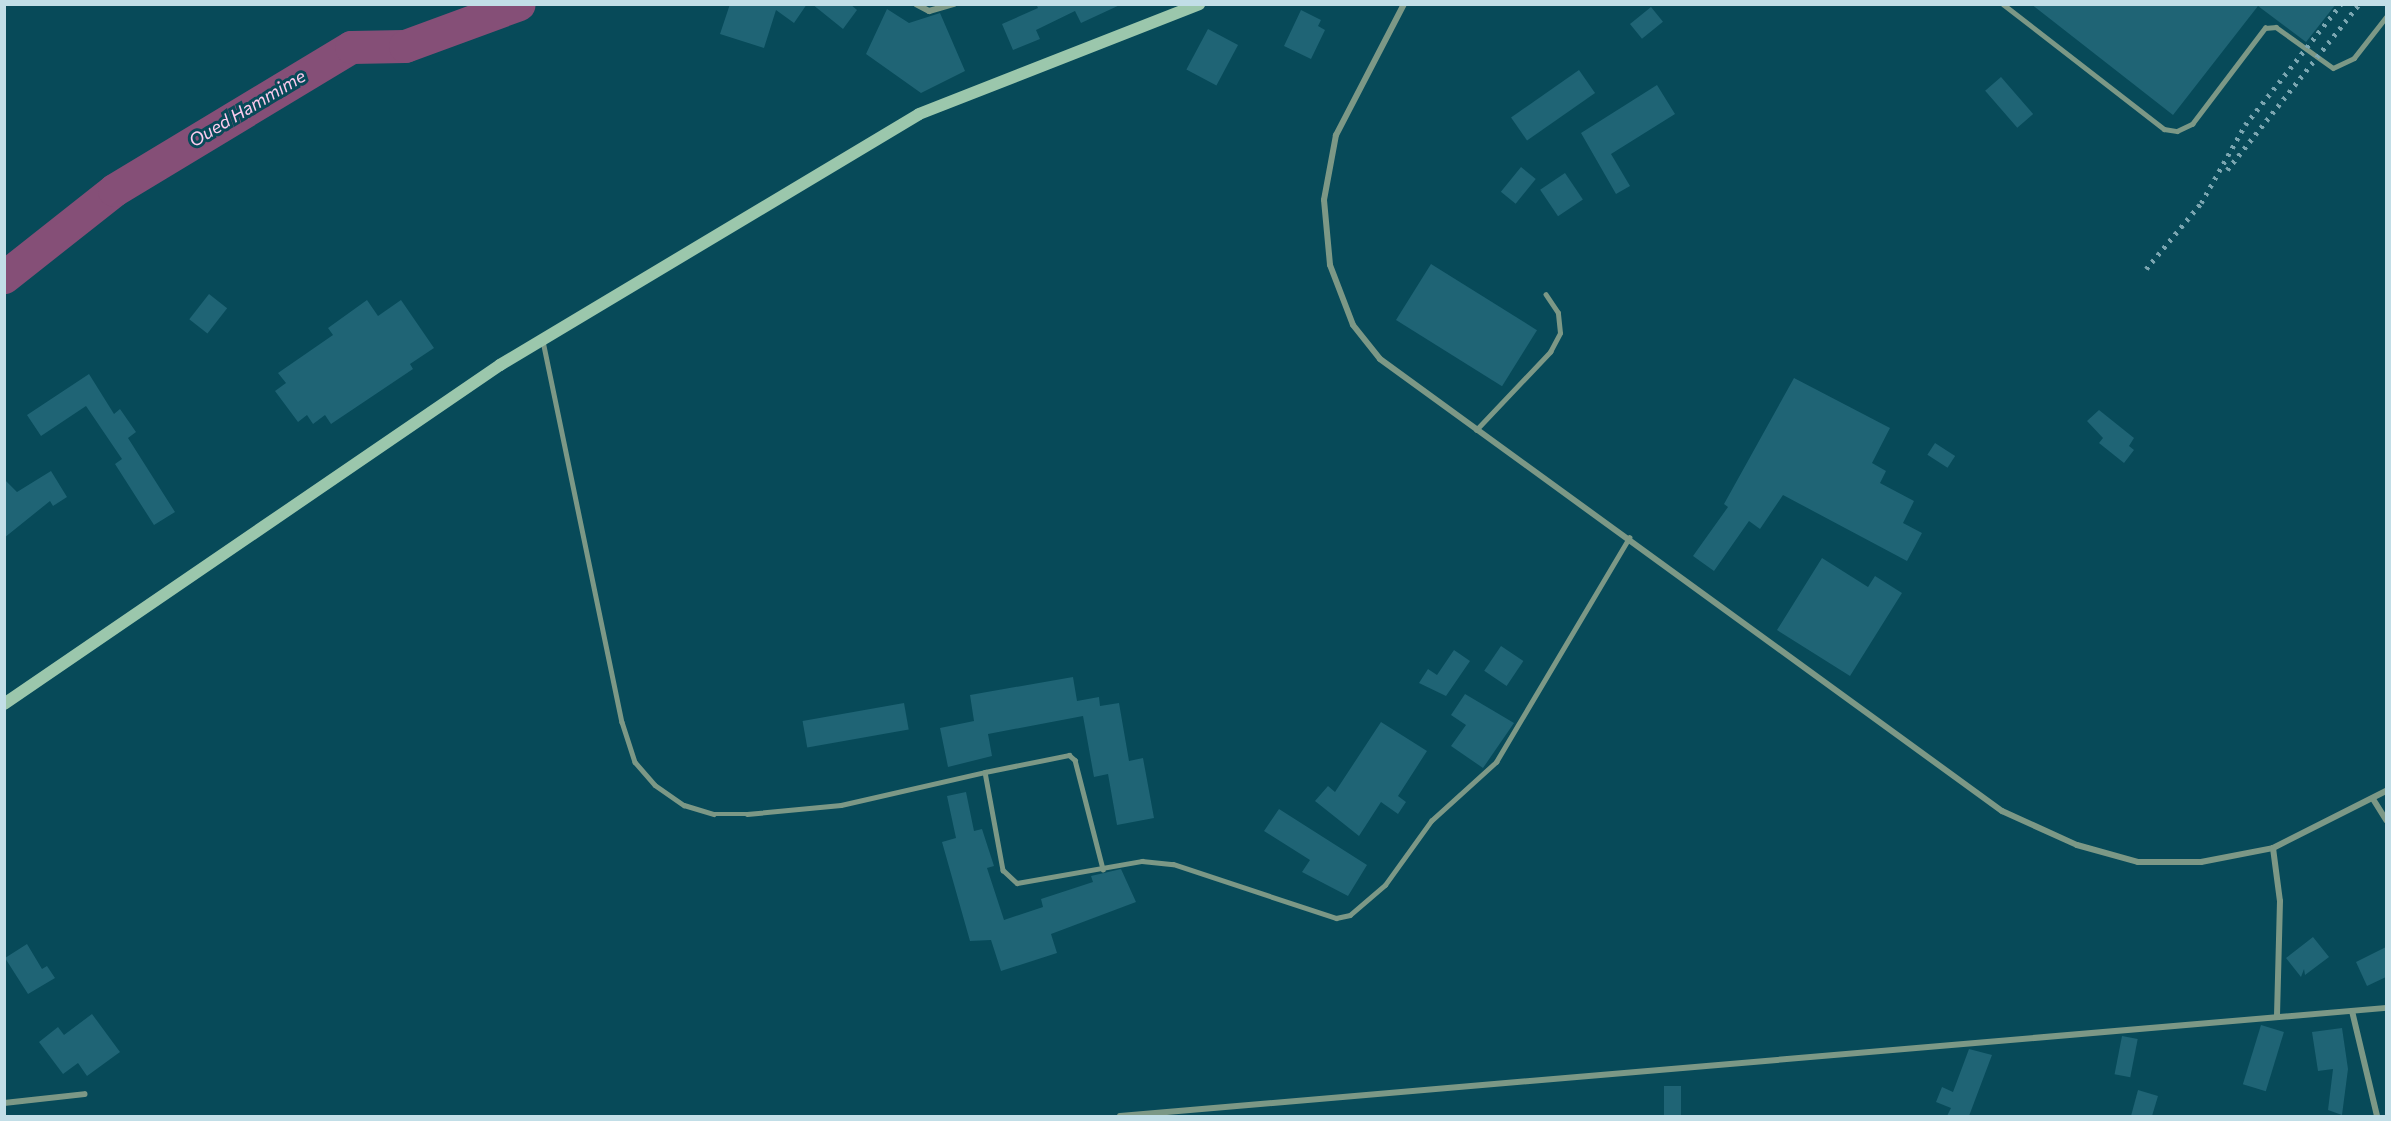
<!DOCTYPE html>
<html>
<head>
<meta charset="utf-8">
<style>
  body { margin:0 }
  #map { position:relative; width:2391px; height:1121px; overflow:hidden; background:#074a59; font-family:Commissioner,sans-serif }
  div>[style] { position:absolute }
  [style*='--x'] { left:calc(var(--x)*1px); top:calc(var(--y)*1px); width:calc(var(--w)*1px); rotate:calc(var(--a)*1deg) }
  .river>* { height:33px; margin:-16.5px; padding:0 16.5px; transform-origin:16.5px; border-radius:16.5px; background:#854f77 }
  .building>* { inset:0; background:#1f6475; transform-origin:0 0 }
  .lane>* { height:4.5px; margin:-2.25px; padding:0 2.25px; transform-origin:2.25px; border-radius:2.25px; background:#7c9886 }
  .street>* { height:6px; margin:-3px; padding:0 3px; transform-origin:3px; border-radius:3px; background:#7c9886 }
  .secondary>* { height:12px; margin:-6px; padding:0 6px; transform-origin:6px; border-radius:6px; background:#9bc7ac }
  .rail>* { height:4.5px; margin-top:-2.25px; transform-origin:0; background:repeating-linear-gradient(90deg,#7ba6b1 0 3px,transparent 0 9px) }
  span { translate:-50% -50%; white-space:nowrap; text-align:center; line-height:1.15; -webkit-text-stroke:6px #074a59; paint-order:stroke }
  .water-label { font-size:18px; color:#fdcbed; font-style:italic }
  .frame { position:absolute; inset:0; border:6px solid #c2dee7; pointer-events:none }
</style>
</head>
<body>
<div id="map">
  <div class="river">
    <i style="--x:4;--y:277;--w:140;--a:-38.3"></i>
    <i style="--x:114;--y:190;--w:277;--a:-31.1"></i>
    <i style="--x:351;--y:47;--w:54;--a:-1.1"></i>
    <i style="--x:405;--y:46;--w:121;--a:-20.2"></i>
  </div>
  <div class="building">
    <i style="clip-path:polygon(730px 4px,807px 4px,794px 23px,776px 10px,764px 48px,720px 34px)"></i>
    <i style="clip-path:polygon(812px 4px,850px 4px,857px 10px,843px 29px)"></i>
    <i style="clip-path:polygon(1036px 4px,1122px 4px,1081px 23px,1075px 11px,1036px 30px,1040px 39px,1013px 50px,1002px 24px,1038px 8px)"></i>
    <i style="clip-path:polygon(2031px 4px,2336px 4px,2306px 42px,2258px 6px,2173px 115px)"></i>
    <i style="left:1651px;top:7px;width:19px;height:27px;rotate:51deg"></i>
    <i style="clip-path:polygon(887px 9px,909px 23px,940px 13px,965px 71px,921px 93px,866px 54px)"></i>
    <i style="clip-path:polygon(1301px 10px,1321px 20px,1318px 26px,1325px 30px,1311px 59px,1284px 46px)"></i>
    <i style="left:1208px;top:29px;width:34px;height:46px;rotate:28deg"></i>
    <i style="left:1579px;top:70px;width:28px;height:83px;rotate:55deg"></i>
    <i style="left:2001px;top:77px;width:49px;height:21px;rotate:49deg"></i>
    <i style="clip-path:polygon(1657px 85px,1675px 114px,1611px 154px,1630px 186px,1616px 194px,1581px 133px)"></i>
    <i style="left:1521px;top:167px;width:19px;height:32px;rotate:39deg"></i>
    <i style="left:1565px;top:173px;width:32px;height:30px;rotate:56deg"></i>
    <i style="left:1431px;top:264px;width:125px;height:66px;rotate:32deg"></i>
    <i style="left:209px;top:294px;width:23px;height:32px;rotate:38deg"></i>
    <i style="clip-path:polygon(367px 300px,378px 316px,401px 300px,434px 348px,410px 364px,413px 369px,331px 424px,325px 415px,313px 424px,307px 415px,298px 422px,275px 391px,286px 383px,278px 373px,333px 335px,328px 328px)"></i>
    <i style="clip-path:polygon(89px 374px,114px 414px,120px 409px,136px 432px,128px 438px,175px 512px,154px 525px,115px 464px,122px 459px,86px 406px,41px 436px,27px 415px)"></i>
    <i style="clip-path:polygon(1794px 378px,1890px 428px,1872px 463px,1886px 471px,1880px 483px,1914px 501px,1903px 523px,1922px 533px,1907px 561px,1783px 495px,1760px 529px,1749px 521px,1714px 571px,1693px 556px,1728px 507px,1724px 504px)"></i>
    <i style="clip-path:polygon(2099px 410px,2134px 438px,2129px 446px,2134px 450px,2124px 463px,2099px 443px,2103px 438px,2087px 421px)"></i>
    <i style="left:1935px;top:443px;width:24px;height:14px;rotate:33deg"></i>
    <i style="clip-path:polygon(51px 471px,67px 497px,53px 506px,50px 501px,4px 538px,4px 479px,17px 492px)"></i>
    <i style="clip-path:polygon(1822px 558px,1868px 587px,1875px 576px,1902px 593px,1850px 676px,1777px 630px)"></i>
    <i style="left:1501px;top:646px;width:27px;height:30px;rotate:34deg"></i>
    <i style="clip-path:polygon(1454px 650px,1470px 661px,1446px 696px,1419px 683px,1428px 669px,1437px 675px)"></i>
    <i style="clip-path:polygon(1073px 677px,1077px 701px,1099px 697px,1100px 706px,1119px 703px,1129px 761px,1143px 758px,1154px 818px,1117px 825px,1108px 774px,1094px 777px,1083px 716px,988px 734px,992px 756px,948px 767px,940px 728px,974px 721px,970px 695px)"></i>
    <i style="clip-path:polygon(1465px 694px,1514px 723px,1483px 768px,1451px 746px,1466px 725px,1451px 715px)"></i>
    <i style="left:904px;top:703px;width:27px;height:103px;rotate:80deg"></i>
    <i style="clip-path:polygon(1381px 722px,1427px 751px,1398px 796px,1406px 802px,1398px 814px,1381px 802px,1359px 836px,1315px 801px,1328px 786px,1335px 792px)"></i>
    <i style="clip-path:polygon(966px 792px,974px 831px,982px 829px,994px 866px,987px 868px,1004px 920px,1043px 907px,1041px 899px,1093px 882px,1091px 876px,1121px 869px,1136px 902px,1051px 934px,1057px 953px,1001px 971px,991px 940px,970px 941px,942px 842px,956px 838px,947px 796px)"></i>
    <i style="clip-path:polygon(1279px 809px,1367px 865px,1348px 896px,1302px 872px,1310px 860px,1264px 831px)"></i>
    <i style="clip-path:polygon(2313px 937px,2329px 957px,2305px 975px,2304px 969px,2301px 977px,2286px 958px)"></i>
    <i style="clip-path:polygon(27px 944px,42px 969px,47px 966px,55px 978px,28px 994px,5px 958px)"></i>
    <i style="clip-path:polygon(2386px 947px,2386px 977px,2367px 986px,2356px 962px)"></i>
    <i style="clip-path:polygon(92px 1014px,120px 1052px,87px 1076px,78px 1063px,63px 1074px,39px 1042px,58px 1027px,64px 1035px)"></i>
    <i style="left:2261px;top:1025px;width:24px;height:62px;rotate:17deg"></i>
    <i style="clip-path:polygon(2342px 1028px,2348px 1069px,2342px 1115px,2328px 1110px,2333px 1069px,2318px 1071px,2312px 1032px)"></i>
    <i style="left:2122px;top:1036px;width:16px;height:39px;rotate:11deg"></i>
    <i style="clip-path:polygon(1969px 1049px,1992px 1055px,1969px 1116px,1947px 1116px,1951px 1108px,1936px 1102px,1942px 1087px,1953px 1092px)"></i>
    <i style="left:1664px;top:1086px;width:17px;height:30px"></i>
    <i style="clip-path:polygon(2138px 1090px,2158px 1096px,2152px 1116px,2131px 1116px)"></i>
  </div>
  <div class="lane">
    <i style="--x:2003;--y:4;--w:204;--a:37.8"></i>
    <i style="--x:2164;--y:129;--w:13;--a:9"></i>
    <i style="--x:2177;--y:131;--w:17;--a:-25"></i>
    <i style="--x:2192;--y:124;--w:121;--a:-52.8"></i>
    <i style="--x:2265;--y:28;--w:11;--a:-5"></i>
    <i style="--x:2276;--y:27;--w:70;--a:35.7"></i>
    <i style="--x:2333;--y:68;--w:23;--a:-25"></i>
    <i style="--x:2354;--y:58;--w:52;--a:-52"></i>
    <i style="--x:543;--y:341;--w:389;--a:78.3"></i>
    <i style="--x:622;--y:722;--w:42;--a:72"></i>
    <i style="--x:635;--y:762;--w:30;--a:49"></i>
    <i style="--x:655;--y:785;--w:35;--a:35"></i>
    <i style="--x:684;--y:805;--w:31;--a:17"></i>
    <i style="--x:714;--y:814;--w:33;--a:0"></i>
    <i style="--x:747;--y:814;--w:94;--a:-5.5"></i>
    <i style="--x:841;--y:805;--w:148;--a:-12.9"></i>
    <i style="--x:985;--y:772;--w:100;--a:79.6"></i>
    <i style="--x:1003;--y:870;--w:19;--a:43"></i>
    <i style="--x:1017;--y:883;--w:127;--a:-10"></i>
    <i style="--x:1142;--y:861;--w:31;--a:6"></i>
    <i style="--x:1173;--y:864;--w:172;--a:18.3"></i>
    <i style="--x:1336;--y:918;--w:14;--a:-12"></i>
    <i style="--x:1350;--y:915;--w:46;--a:-40.6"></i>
    <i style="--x:1385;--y:885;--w:79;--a:-54.3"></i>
    <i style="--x:1431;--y:821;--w:88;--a:-42.2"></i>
    <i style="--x:1496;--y:762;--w:261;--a:-59.3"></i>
    <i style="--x:1476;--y:430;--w:108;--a:-46.5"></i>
    <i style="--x:1550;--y:352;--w:21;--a:-62"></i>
    <i style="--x:1560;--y:333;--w:20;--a:-96"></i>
    <i style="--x:1558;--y:313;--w:22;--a:-124"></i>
    <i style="--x:985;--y:772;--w:86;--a:-11.4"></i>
    <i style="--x:1069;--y:755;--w:8;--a:40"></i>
    <i style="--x:1075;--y:760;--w:113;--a:75.6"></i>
  </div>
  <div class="street">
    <i style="--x:916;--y:4;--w:15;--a:28"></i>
    <i style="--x:929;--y:11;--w:26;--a:-16"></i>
    <i style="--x:1404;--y:4;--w:148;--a:117.4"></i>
    <i style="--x:1336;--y:135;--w:66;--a:100.5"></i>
    <i style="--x:1324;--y:200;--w:65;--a:84.7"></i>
    <i style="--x:1330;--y:265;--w:64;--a:69"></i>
    <i style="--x:1353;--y:325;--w:43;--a:51.5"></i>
    <i style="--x:1380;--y:359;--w:769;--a:36.01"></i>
    <i style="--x:2002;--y:811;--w:82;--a:24.4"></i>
    <i style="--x:2077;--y:845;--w:63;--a:15.6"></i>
    <i style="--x:2138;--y:862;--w:63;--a:0"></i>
    <i style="--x:2201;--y:862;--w:73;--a:-11"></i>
    <i style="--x:2273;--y:848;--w:127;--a:-26.8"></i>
    <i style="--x:2373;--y:799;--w:25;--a:58"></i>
    <i style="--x:2273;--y:848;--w:53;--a:82.5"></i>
    <i style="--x:2280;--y:901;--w:116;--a:91.5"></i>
    <i style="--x:2352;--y:1011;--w:108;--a:76.6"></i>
    <i style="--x:4;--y:1103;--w:81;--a:-6.3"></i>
    <i style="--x:1120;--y:1116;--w:1271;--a:-4.88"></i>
  </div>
  <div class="secondary">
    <i style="--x:4;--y:704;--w:601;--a:-34.35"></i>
    <i style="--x:500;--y:365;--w:488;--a:-30.9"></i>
    <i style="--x:919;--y:114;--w:301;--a:-21.4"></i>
  </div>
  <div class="rail">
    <i style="--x:2227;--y:170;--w:212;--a:-51.5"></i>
    <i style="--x:2146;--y:269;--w:86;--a:-50.2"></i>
    <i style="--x:2201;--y:203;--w:90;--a:-60.6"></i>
    <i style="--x:2245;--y:125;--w:154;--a:-51.6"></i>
  </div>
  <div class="water-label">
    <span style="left:247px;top:108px;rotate:-31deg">Oued Hammime</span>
  </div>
  <div class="frame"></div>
</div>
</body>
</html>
